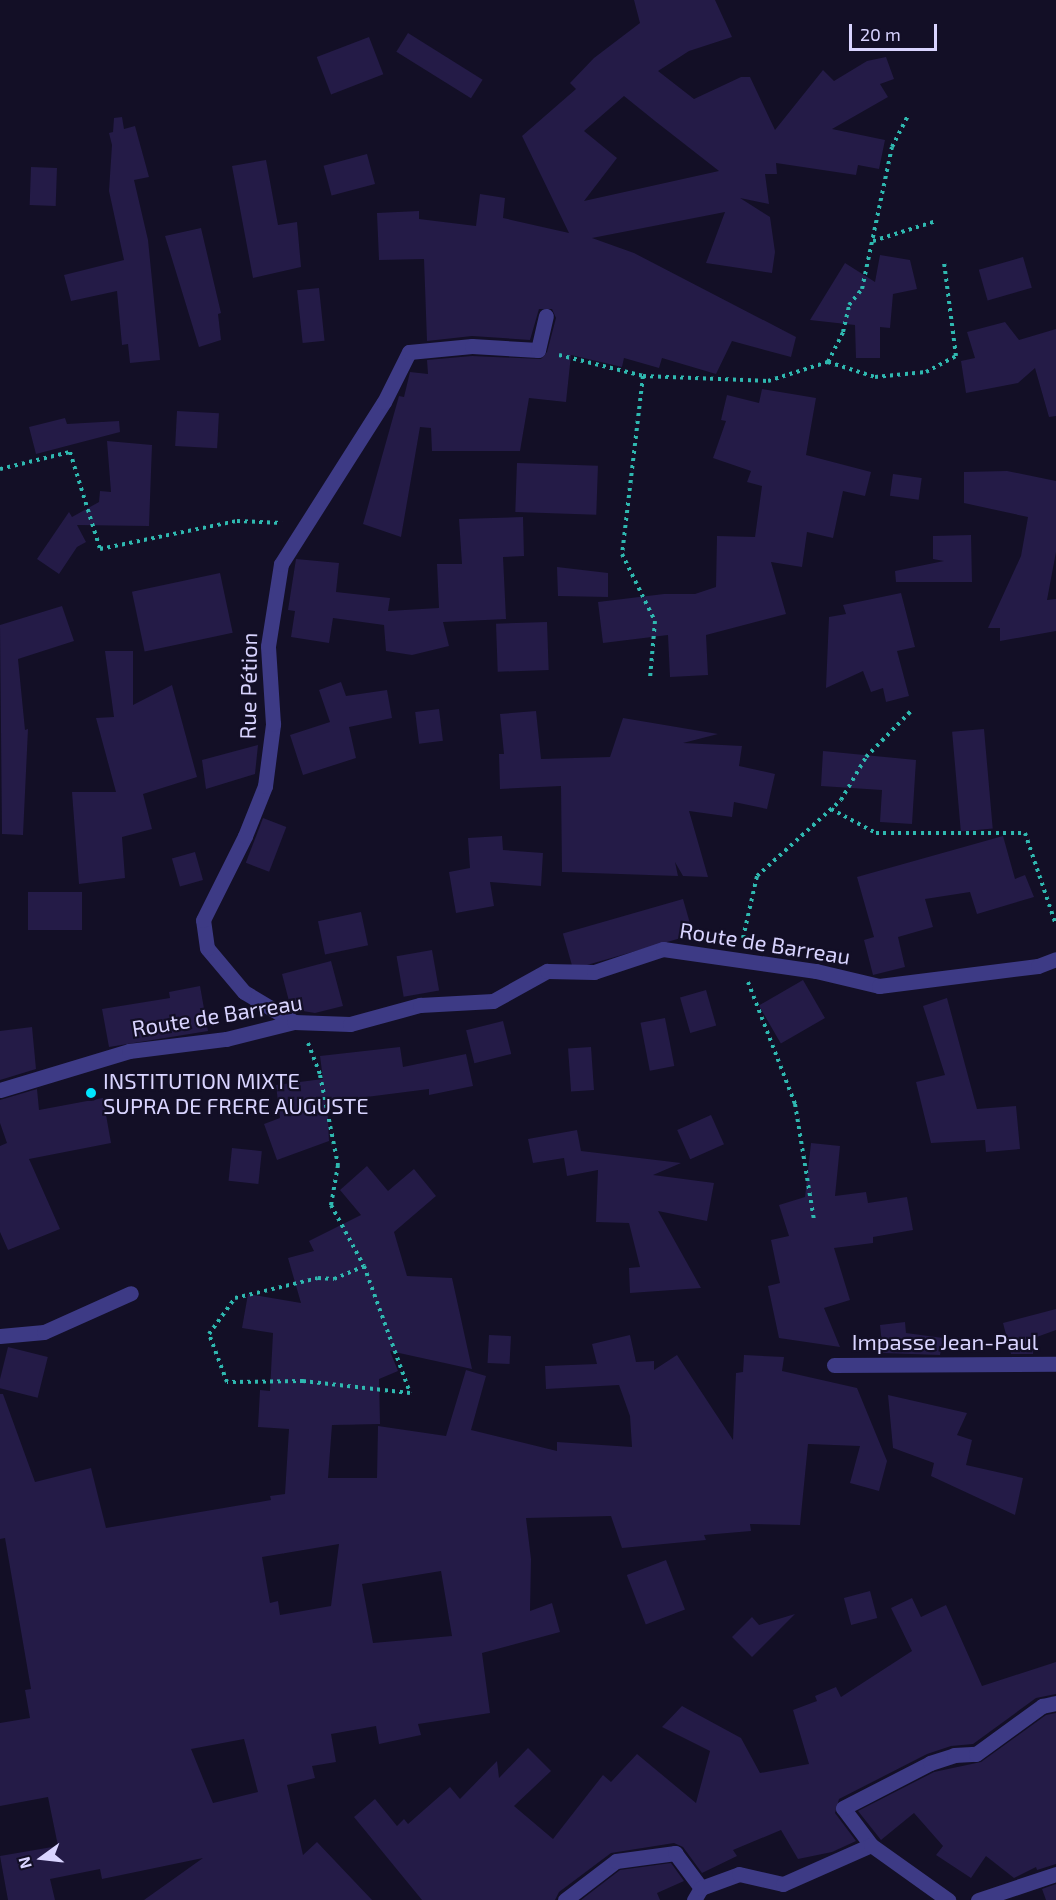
<!DOCTYPE html>
<html>
<head>
<meta charset="utf-8">
<style>
  body { margin:0 }
  #map { position:relative; width:1056px; height:1900px; overflow:hidden; background:#130f26; font-family:"Exo 2",sans-serif }
  div>[style] { position:absolute }
  [style*='--x'] { left:calc(var(--x)*1px); top:calc(var(--y)*1px); width:calc(var(--w)*1px); rotate:calc(var(--a)*1deg) }
  .building>* { inset:0; background:#241b47; transform-origin:0 0 }
  .path>* { height:4px; margin-top:-2px; transform-origin:0; background:repeating-linear-gradient(90deg,#2fb8b0 0 3px,transparent 0 7.5px) }
  .service>* { height:15px; margin:-7.5px; padding:0 7.5px; transform-origin:7.5px; border-radius:7.5px; background:#3d3a85 }
  .minor>* { height:15px; margin:-7.5px; padding:0 7.5px; transform-origin:7.5px; border-radius:7.5px; background:#3d3a85 }
  .dots>* { width:16px; height:16px; translate:-50% -50%; box-sizing:border-box; border:3px solid #130f26; border-radius:50% }
  span { translate:-50% -50%; white-space:nowrap; text-align:center; line-height:1.15; -webkit-text-stroke:4.5px #130f26; paint-order:stroke }
  .street-label { font-size:22px; color:#d9d4ff }
  .poi-label { font-size:22px; color:#d9d4ff }
  .left { translate:0 -50%; text-align:left }
  .north { position:absolute; left:12px; top:1828px; width:60px; height:60px; -webkit-text-stroke:4px #130f26; paint-order:stroke; rotate:255deg; font-size:16px; font-weight:700; line-height:24px; text-align:center; color:#d9d4ff }
  .north::after { content:''; display:block; margin:auto; width:21px; height:27px; background:#d9d4ff; clip-path:polygon(50% 0,100% 100%,50% 72%,0 100%) }
  .scale { position:absolute; left:849px; top:24px; width:88px; height:27px; box-sizing:border-box; border:3px solid #d9d4ff; border-top:0; padding-left:8px; font-size:18px; line-height:21px; white-space:nowrap; color:#d9d4ff; -webkit-text-stroke:4px #130f26; paint-order:stroke }
</style>
</head>
<body>
<div id="map">
  <div class="building">
    <i style="clip-path:polygon(evenodd,634px 0,715px 0,732px 37px,689px 51px,658px 71px,694px 99px,741px 77px,750px 77px,775px 130px,823px 70px,834px 81px,867px 61px,886px 57px,894px 79px,880px 84px,888px 97px,832px 129px,885px 140px,879px 169px,858px 165px,856px 175px,776px 163px,777px 174px,765px 174px,769px 204px,740px 198px,770px 217px,775px 252px,772px 273px,706px 263px,725px 212px,592px 238px,634px 253px,796px 337px,791px 357px,732px 341px,716px 374px,662px 358px,659px 368px,624px 358px,622px 367px,571px 355px,566px 402px,529px 398px,520px 451px,432px 451px,431px 428px,420px 427px,401px 537px,363px 524px,399px 396px,404px 397px,410px 372px,428px 374px,427px 360px,472px 356px,541px 359px,547px 352px,556px 318px,552px 309px,539px 309px,530px 340px,472px 336px,427px 341px,424px 259px,379px 260px,377px 213px,419px 211px,419px 219px,476px 226px,480px 194px,505px 198px,503px 218px,569px 233px,522px 136px,576px 89px,570px 83px,594px 58px,640px 23px,634px 0,624px 96px,655px 121px,719px 171px,584px 201px,617px 158px,584px 131px,624px 96px)"></i>
    <i style="left:408px;top:33px;width:88px;height:22px;rotate:32deg"></i>
    <i style="left:369px;top:37px;width:40px;height:56px;rotate:69deg"></i>
    <i style="clip-path:polygon(122px 117px,124px 129px,135px 126px,149px 177px,134px 180px,148px 240px,160px 360px,130px 363px,128px 344px,122px 345px,117px 291px,71px 301px,64px 275px,124px 260px,109px 191px,112px 145px,109px 133px,113px 132px,114px 118px)"></i>
    <i style="left:367px;top:154px;width:31px;height:45px;rotate:75deg"></i>
    <i style="clip-path:polygon(266px 160px,278px 225px,297px 222px,301px 267px,253px 278px,232px 166px)"></i>
    <i style="left:31px;top:167px;width:26px;height:38px;rotate:2deg"></i>
    <i style="clip-path:polygon(201px 228px,221px 313px,218px 314px,221px 340px,199px 347px,165px 236px)"></i>
    <i style="clip-path:polygon(880px 255px,910px 260px,917px 289px,893px 294px,890px 328px,880px 327px,880px 358px,856px 358px,855px 325px,810px 320px,845px 263px,875px 282px)"></i>
    <i style="left:1023px;top:257px;width:32px;height:46px;rotate:74deg"></i>
    <i style="left:319px;top:288px;width:53px;height:22px;rotate:84deg"></i>
    <i style="clip-path:polygon(1005px 322px,1019px 340px,1056px 329px,1056px 416px,1049px 417px,1035px 368px,1018px 383px,966px 393px,961px 361px,975px 358px,967px 332px)"></i>
    <i style="clip-path:polygon(762px 389px,816px 398px,806px 455px,871px 472px,865px 496px,843px 491px,833px 538px,807px 532px,802px 567px,771px 562px,786px 614px,706px 635px,708px 675px,670px 677px,668px 635px,603px 643px,598px 602px,664px 594px,695px 594px,716px 587px,717px 536px,755px 537px,762px 486px,747px 482px,751px 471px,713px 458px,726px 421px,721px 420px,727px 395px,759px 403px)"></i>
    <i style="left:177px;top:411px;width:42px;height:35px;rotate:3deg"></i>
    <i style="clip-path:polygon(65px 418px,67px 424px,119px 421px,120px 432px,36px 454px,29px 427px)"></i>
    <i style="clip-path:polygon(107px 441px,152px 445px,149px 526px,77px 525px,86px 542px,77px 547px,59px 574px,37px 559px,69px 512px,72px 517px,99px 502px,100px 491px,111px 492px)"></i>
    <i style="left:517px;top:463px;width:81px;height:49px;rotate:2deg"></i>
    <i style="clip-path:polygon(1007px 471px,1056px 481px,1056px 552px,1047px 600px,1056px 599px,1056px 631px,1000px 641px,1000px 628px,988px 628px,1021px 556px,1028px 517px,964px 503px,964px 472px)"></i>
    <i style="left:893px;top:474px;width:29px;height:22px;rotate:8deg"></i>
    <i style="clip-path:polygon(523px 517px,524px 556px,503px 557px,506px 619px,443px 622px,449px 646px,412px 655px,386px 651px,384px 625px,333px 618px,329px 643px,291px 637px,295px 611px,288px 610px,296px 559px,339px 563px,336px 592px,390px 598px,388px 611px,439px 608px,437px 564px,462px 564px,459px 519px)"></i>
    <i style="clip-path:polygon(971px 535px,972px 582px,896px 582px,895px 571px,944px 561px,933px 559px,933px 536px)"></i>
    <i style="clip-path:polygon(557px 567px,608px 573px,608px 597px,558px 596px)"></i>
    <i style="left:220px;top:573px;width:61px;height:90px;rotate:78deg"></i>
    <i style="clip-path:polygon(901px 593px,915px 647px,897px 651px,909px 696px,886px 702px,883px 688px,871px 692px,863px 671px,826px 688px,829px 617px,846px 614px,843px 605px)"></i>
    <i style="clip-path:polygon(62px 606px,74px 641px,18px 659px,25px 730px,28px 729px,23px 835px,2px 834px,0 625px)"></i>
    <i style="left:547px;top:622px;width:48px;height:51px;rotate:88deg"></i>
    <i style="clip-path:polygon(105px 651px,133px 651px,133px 705px,172px 685px,197px 777px,143px 794px,152px 829px,122px 837px,125px 878px,79px 884px,72px 792px,116px 792px,96px 718px,114px 717px)"></i>
    <i style="clip-path:polygon(341px 682px,346px 696px,387px 690px,392px 718px,349px 727px,356px 758px,303px 775px,290px 735px,330px 722px,319px 690px)"></i>
    <i style="left:439px;top:709px;width:32px;height:24px;rotate:83deg"></i>
    <i style="clip-path:polygon(536px 711px,541px 759px,610px 757px,623px 718px,718px 734px,683px 743px,742px 746px,739px 766px,775px 774px,767px 809px,734px 802px,732px 817px,689px 811px,708px 877px,683px 876px,675px 862px,678px 876px,562px 872px,561px 786px,500px 789px,499px 754px,504px 754px,500px 714px)"></i>
    <i style="left:984px;top:729px;width:100px;height:32px;rotate:85deg"></i>
    <i style="clip-path:polygon(258px 745px,255px 774px,206px 789px,202px 760px)"></i>
    <i style="clip-path:polygon(823px 751px,916px 760px,912px 824px,880px 822px,882px 790px,821px 786px)"></i>
    <i style="left:263px;top:818px;width:25px;height:48px;rotate:21deg"></i>
    <i style="clip-path:polygon(502px 836px,503px 850px,543px 853px,541px 886px,490px 882px,494px 906px,456px 913px,449px 872px,470px 868px,468px 838px)"></i>
    <i style="clip-path:polygon(1003px 836px,1015px 879px,1025px 875px,1034px 897px,977px 914px,970px 892px,925px 899px,933px 927px,898px 937px,905px 967px,873px 975px,864px 940px,874px 937px,857px 877px)"></i>
    <i style="left:195px;top:852px;width:29px;height:24px;rotate:74deg"></i>
    <i style="left:28px;top:892px;width:54px;height:38px"></i>
    <i style="left:683px;top:899px;width:37px;height:125px;rotate:74deg"></i>
    <i style="left:361px;top:912px;width:34px;height:44px;rotate:78deg"></i>
    <i style="left:432px;top:950px;width:41px;height:36px;rotate:80deg"></i>
    <i style="clip-path:polygon(331px 961px,343px 1006px,315px 1013px,291px 1009px,282px 974px)"></i>
    <i style="left:803px;top:980px;width:44px;height:51px;rotate:60deg"></i>
    <i style="clip-path:polygon(200px 986px,208px 1031px,109px 1047px,102px 1009px,170px 998px,169px 992px)"></i>
    <i style="left:706px;top:990px;width:37px;height:27px;rotate:74deg"></i>
    <i style="clip-path:polygon(947px 998px,977px 1109px,1016px 1106px,1020px 1149px,986px 1152px,985px 1140px,931px 1143px,916px 1082px,945px 1075px,923px 1006px)"></i>
    <i style="left:665px;top:1018px;width:49px;height:25px;rotate:79deg"></i>
    <i style="left:503px;top:1021px;width:34px;height:38px;rotate:76deg"></i>
    <i style="clip-path:polygon(32px 1027px,36px 1069px,0 1080px,0 1031px)"></i>
    <i style="clip-path:polygon(400px 1047px,403px 1067px,466px 1054px,473px 1086px,429px 1095px,429px 1089px,327px 1102px,329px 1141px,277px 1160px,264px 1124px,280px 1118px,276px 1085px,323px 1079px,320px 1056px)"></i>
    <i style="left:591px;top:1047px;width:43px;height:23px;rotate:86deg"></i>
    <i style="clip-path:polygon(37px 1089px,39px 1110px,103px 1098px,111px 1143px,29px 1159px,60px 1229px,8px 1250px,0 1232px,0 1146px,7px 1143px,0 1123px,0 1100px)"></i>
    <i style="left:711px;top:1115px;width:32px;height:37px;rotate:66deg"></i>
    <i style="clip-path:polygon(577px 1130px,581px 1151px,681px 1163px,653px 1175px,714px 1183px,707px 1221px,658px 1211px,701px 1288px,630px 1293px,629px 1268px,640px 1267px,629px 1223px,596px 1222px,598px 1170px,567px 1176px,564px 1158px,533px 1163px,528px 1139px)"></i>
    <i style="clip-path:polygon(811px 1143px,840px 1146px,835px 1196px,866px 1192px,868px 1203px,907px 1197px,913px 1230px,873px 1237px,873px 1243px,834px 1248px,850px 1300px,824px 1308px,840px 1347px,779px 1338px,768px 1286px,780px 1283px,771px 1240px,789px 1236px,779px 1205px,805px 1197px)"></i>
    <i style="left:232px;top:1148px;width:30px;height:33px;rotate:6deg"></i>
    <i style="clip-path:polygon(evenodd,367px 1166px,388px 1191px,414px 1169px,436px 1196px,394px 1232px,407px 1276px,452px 1278px,472px 1369px,390px 1351px,398px 1371px,379px 1379px,380px 1424px,332px 1425px,328px 1478px,377px 1478px,378px 1426px,446px 1436px,466px 1370px,486px 1376px,471px 1430px,557px 1451px,557px 1442px,632px 1447px,630px 1416px,619px 1385px,546px 1389px,545px 1366px,597px 1364px,592px 1344px,630px 1335px,636px 1362px,654px 1361px,654px 1370px,677px 1355px,733px 1440px,736px 1373px,743px 1372px,744px 1355px,784px 1357px,782px 1371px,857px 1388px,887px 1461px,879px 1491px,850px 1483px,860px 1446px,808px 1444px,800px 1525px,750px 1524px,751px 1531px,704px 1535px,706px 1540px,622px 1548px,611px 1516px,526px 1518px,531px 1559px,530px 1611px,552px 1603px,560px 1632px,482px 1653px,490px 1713px,418px 1724px,421px 1735px,379px 1744px,376px 1726px,331px 1734px,336px 1762px,312px 1766px,315px 1778px,287px 1785px,303px 1855px,317px 1842px,372px 1900px,144px 1900px,203px 1858px,102px 1879px,100px 1869px,50px 1879px,55px 1900px,8px 1900px,0 1856px,58px 1846px,48px 1797px,0 1806px,0 1723px,30px 1718px,25px 1690px,31px 1689px,5px 1538px,0 1539px,0 1394px,3px 1394px,35px 1482px,91px 1468px,106px 1528px,271px 1500px,270px 1496px,285px 1494px,289px 1429px,258px 1427px,260px 1390px,270px 1391px,273px 1333px,242px 1328px,248px 1294px,301px 1303px,288px 1258px,314px 1251px,309px 1241px,361px 1215px,340px 1190px,367px 1166px,339px 1544px,331px 1606px,280px 1615px,278px 1601px,270px 1603px,262px 1557px,339px 1544px,367px 1166px,441px 1571px,452px 1636px,373px 1643px,362px 1584px,441px 1571px,367px 1166px,244px 1739px,258px 1792px,213px 1803px,191px 1749px,244px 1739px)"></i>
    <i style="clip-path:polygon(1056px 1309px,1056px 1330px,1034px 1338px,1033px 1354px,1011px 1354px,1003px 1323px)"></i>
    <i style="clip-path:polygon(905px 1322px,906px 1333px,943px 1338px,940px 1355px,883px 1353px,880px 1325px)"></i>
    <i style="left:489px;top:1335px;width:22px;height:28px;rotate:3deg"></i>
    <i style="left:8px;top:1347px;width:41px;height:42px;rotate:14deg"></i>
    <i style="clip-path:polygon(888px 1395px,967px 1413px,957px 1435px,972px 1440px,966px 1465px,1023px 1478px,1015px 1515px,931px 1476px,934px 1463px,893px 1448px)"></i>
    <i style="left:666px;top:1560px;width:53px;height:42px;rotate:69deg"></i>
    <i style="left:870px;top:1591px;width:28px;height:27px;rotate:75deg"></i>
    <i style="clip-path:polygon(912px 1598px,921px 1617px,946px 1605px,982px 1686px,1056px 1662px,1056px 1694px,1036px 1698px,973px 1744px,951px 1746px,927px 1754px,839px 1799px,835px 1813px,856px 1841px,832px 1852px,798px 1859px,781px 1830px,733px 1850px,737px 1856px,702px 1873px,683px 1847px,674px 1843px,611px 1853px,559px 1892px,555px 1900px,422px 1900px,354px 1817px,375px 1799px,397px 1826px,404px 1819px,408px 1824px,450px 1787px,460px 1799px,497px 1761px,499px 1778px,528px 1748px,551px 1771px,514px 1806px,553px 1839px,603px 1775px,611px 1782px,637px 1754px,696px 1803px,710px 1751px,662px 1727px,682px 1706px,741px 1738px,760px 1773px,809px 1764px,793px 1710px,817px 1701px,815px 1696px,836px 1687px,841px 1697px,912px 1651px,891px 1608px)"></i>
    <i style="clip-path:polygon(795px 1614px,752px 1657px,732px 1637px,752px 1617px,759px 1625px)"></i>
    <i style="clip-path:polygon(1056px 1713px,1056px 1864px,1037px 1870px,1036px 1867px,1014px 1878px,986px 1856px,971px 1878px,936px 1855px,943px 1846px,914px 1813px,881px 1840px,858px 1811px,934px 1772px,981px 1762px,1046px 1715px)"></i>
    <i style="clip-path:polygon(671px 1863px,684px 1881px,657px 1893px,660px 1900px,581px 1900px,620px 1870px)"></i>
    <i style="clip-path:polygon(1056px 1884px,1056px 1900px,1046px 1900px,1042px 1889px)"></i>
  </div>
  <div class="path">
    <i style="--x:873;--y:241;--w:66;--a:-17.6"></i>
    <i style="--x:559;--y:355;--w:87;--a:14"></i>
    <i style="--x:643;--y:376;--w:125;--a:2.3"></i>
    <i style="--x:768;--y:381;--w:63;--a:-17.6"></i>
    <i style="--x:828;--y:362;--w:49;--a:17.7"></i>
    <i style="--x:875;--y:377;--w:51;--a:-5.6"></i>
    <i style="--x:926;--y:372;--w:34;--a:-28"></i>
    <i style="--x:956;--y:356;--w:95;--a:-97.3"></i>
    <i style="--x:828;--y:362;--w:34;--a:-63"></i>
    <i style="--x:843;--y:332;--w:28;--a:-77"></i>
    <i style="--x:849;--y:305;--w:21;--a:-51"></i>
    <i style="--x:862;--y:289;--w:145;--a:-78.1"></i>
    <i style="--x:892;--y:147;--w:37;--a:-63"></i>
    <i style="--x:643;--y:376;--w:179;--a:96.7"></i>
    <i style="--x:622;--y:554;--w:75;--a:63.8"></i>
    <i style="--x:655;--y:621;--w:57;--a:95"></i>
    <i style="--x:0;--y:469;--w:72;--a:-13.7"></i>
    <i style="--x:70;--y:452;--w:102;--a:72.8"></i>
    <i style="--x:100;--y:549;--w:140;--a:-11.6"></i>
    <i style="--x:237;--y:521;--w:45;--a:2.5"></i>
    <i style="--x:831;--y:809;--w:51;--a:28.1"></i>
    <i style="--x:876;--y:833;--w:149;--a:0"></i>
    <i style="--x:1025;--y:833;--w:97;--a:71.4"></i>
    <i style="--x:743;--y:938;--w:64;--a:-77.3"></i>
    <i style="--x:757;--y:876;--w:113;--a:-42.1"></i>
    <i style="--x:841;--y:800;--w:50;--a:-59.8"></i>
    <i style="--x:866;--y:757;--w:64;--a:-45.6"></i>
    <i style="--x:748;--y:982;--w:131;--a:68.9"></i>
    <i style="--x:795;--y:1104;--w:118;--a:80.7"></i>
    <i style="--x:308;--y:1043;--w:34;--a:69"></i>
    <i style="--x:320;--y:1075;--w:92;--a:78.7"></i>
    <i style="--x:338;--y:1165;--w:41;--a:99.9"></i>
    <i style="--x:331;--y:1205;--w:69;--a:61.6"></i>
    <i style="--x:364;--y:1266;--w:135;--a:70.1"></i>
    <i style="--x:410;--y:1393;--w:108;--a:-173.6"></i>
    <i style="--x:303;--y:1381;--w:76;--a:179.2"></i>
    <i style="--x:227;--y:1382;--w:51;--a:-110.6"></i>
    <i style="--x:209;--y:1334;--w:44;--a:-54.2"></i>
    <i style="--x:235;--y:1298;--w:85;--a:-13.5"></i>
    <i style="--x:318;--y:1278;--w:16;--a:4"></i>
    <i style="--x:334;--y:1279;--w:33;--a:-23"></i>
  </div>
  <div class="service">
    <i style="--x:0;--y:1336;--w:44;--a:-5.2"></i>
    <i style="--x:44;--y:1332;--w:95;--a:-24.1"></i>
  </div>
  <div class="minor">
    <i style="--x:294;--y:1022;--w:58;--a:-149"></i>
    <i style="--x:244;--y:992;--w:57;--a:-130.1"></i>
    <i style="--x:207;--y:948;--w:28;--a:-98"></i>
    <i style="--x:203;--y:920;--w:94;--a:-63.4"></i>
    <i style="--x:245;--y:836;--w:54;--a:-68.2"></i>
    <i style="--x:265;--y:786;--w:63;--a:-82.6"></i>
    <i style="--x:273;--y:724;--w:78;--a:-93.7"></i>
    <i style="--x:268;--y:646;--w:83;--a:-81"></i>
    <i style="--x:281;--y:564;--w:192;--a:-57.6"></i>
    <i style="--x:384;--y:402;--w:56;--a:-63.4"></i>
    <i style="--x:409;--y:352;--w:63;--a:-5.4"></i>
    <i style="--x:472;--y:346;--w:66;--a:3.5"></i>
    <i style="--x:538;--y:350;--w:35;--a:-77"></i>
    <i style="--x:0;--y:1090;--w:135;--a:-16.8"></i>
    <i style="--x:129;--y:1051;--w:98;--a:-7.1"></i>
    <i style="--x:226;--y:1039;--w:70;--a:-14"></i>
    <i style="--x:294;--y:1022;--w:56;--a:2"></i>
    <i style="--x:350;--y:1024;--w:73;--a:-15.2"></i>
    <i style="--x:420;--y:1005;--w:73;--a:-3.1"></i>
    <i style="--x:493;--y:1001;--w:62;--a:-29.1"></i>
    <i style="--x:547;--y:971;--w:47;--a:1.2"></i>
    <i style="--x:594;--y:972;--w:73;--a:-18.4"></i>
    <i style="--x:663;--y:949;--w:155;--a:8.2"></i>
    <i style="--x:816;--y:971;--w:65;--a:13.4"></i>
    <i style="--x:879;--y:986;--w:160;--a:-7.2"></i>
    <i style="--x:1038;--y:966;--w:19;--a:-21"></i>
    <i style="--x:834;--y:1365;--w:222;--a:-0.3"></i>
    <i style="--x:871;--y:1845;--w:46;--a:-127.1"></i>
    <i style="--x:843;--y:1808;--w:98;--a:-27.3"></i>
    <i style="--x:930;--y:1763;--w:25;--a:-18"></i>
    <i style="--x:954;--y:1755;--w:22;--a:-3"></i>
    <i style="--x:976;--y:1754;--w:82;--a:-36"></i>
    <i style="--x:1042;--y:1706;--w:14;--a:-12"></i>
    <i style="--x:565;--y:1900;--w:64;--a:-37.4"></i>
    <i style="--x:616;--y:1861;--w:60;--a:-7.7"></i>
    <i style="--x:675;--y:1853;--w:44;--a:53.4"></i>
    <i style="--x:694;--y:1900;--w:14;--a:-60"></i>
    <i style="--x:701;--y:1888;--w:40;--a:-20.2"></i>
    <i style="--x:739;--y:1874;--w:45;--a:12.8"></i>
    <i style="--x:783;--y:1884;--w:96;--a:-23.9"></i>
    <i style="--x:871;--y:1845;--w:95;--a:35.5"></i>
    <i style="--x:978;--y:1900;--w:82;--a:-18.4"></i>
  </div>
  <div class="dots">
    <i style="left:91px;top:1093px;background:#00e5ff"></i>
  </div>
  <div class="street-label">
    <span style="left:248px;top:686px;rotate:-89deg">Rue Pétion</span>
    <span style="left:765px;top:943px;rotate:9deg">Route de Barreau</span>
    <span style="left:217px;top:1015px;rotate:-9deg">Route de Barreau</span>
    <span style="left:945px;top:1342px">Impasse Jean-Paul</span>
  </div>
  <div class="poi-label">
    <span class="left" style="left:103px;top:1093px">INSTITUTION MIXTE<br>SUPRA DE FRERE AUGUSTE</span>
  </div>
  <div class="north">N</div>
  <div class="scale">20 m</div>
</div>
</body>
</html>
